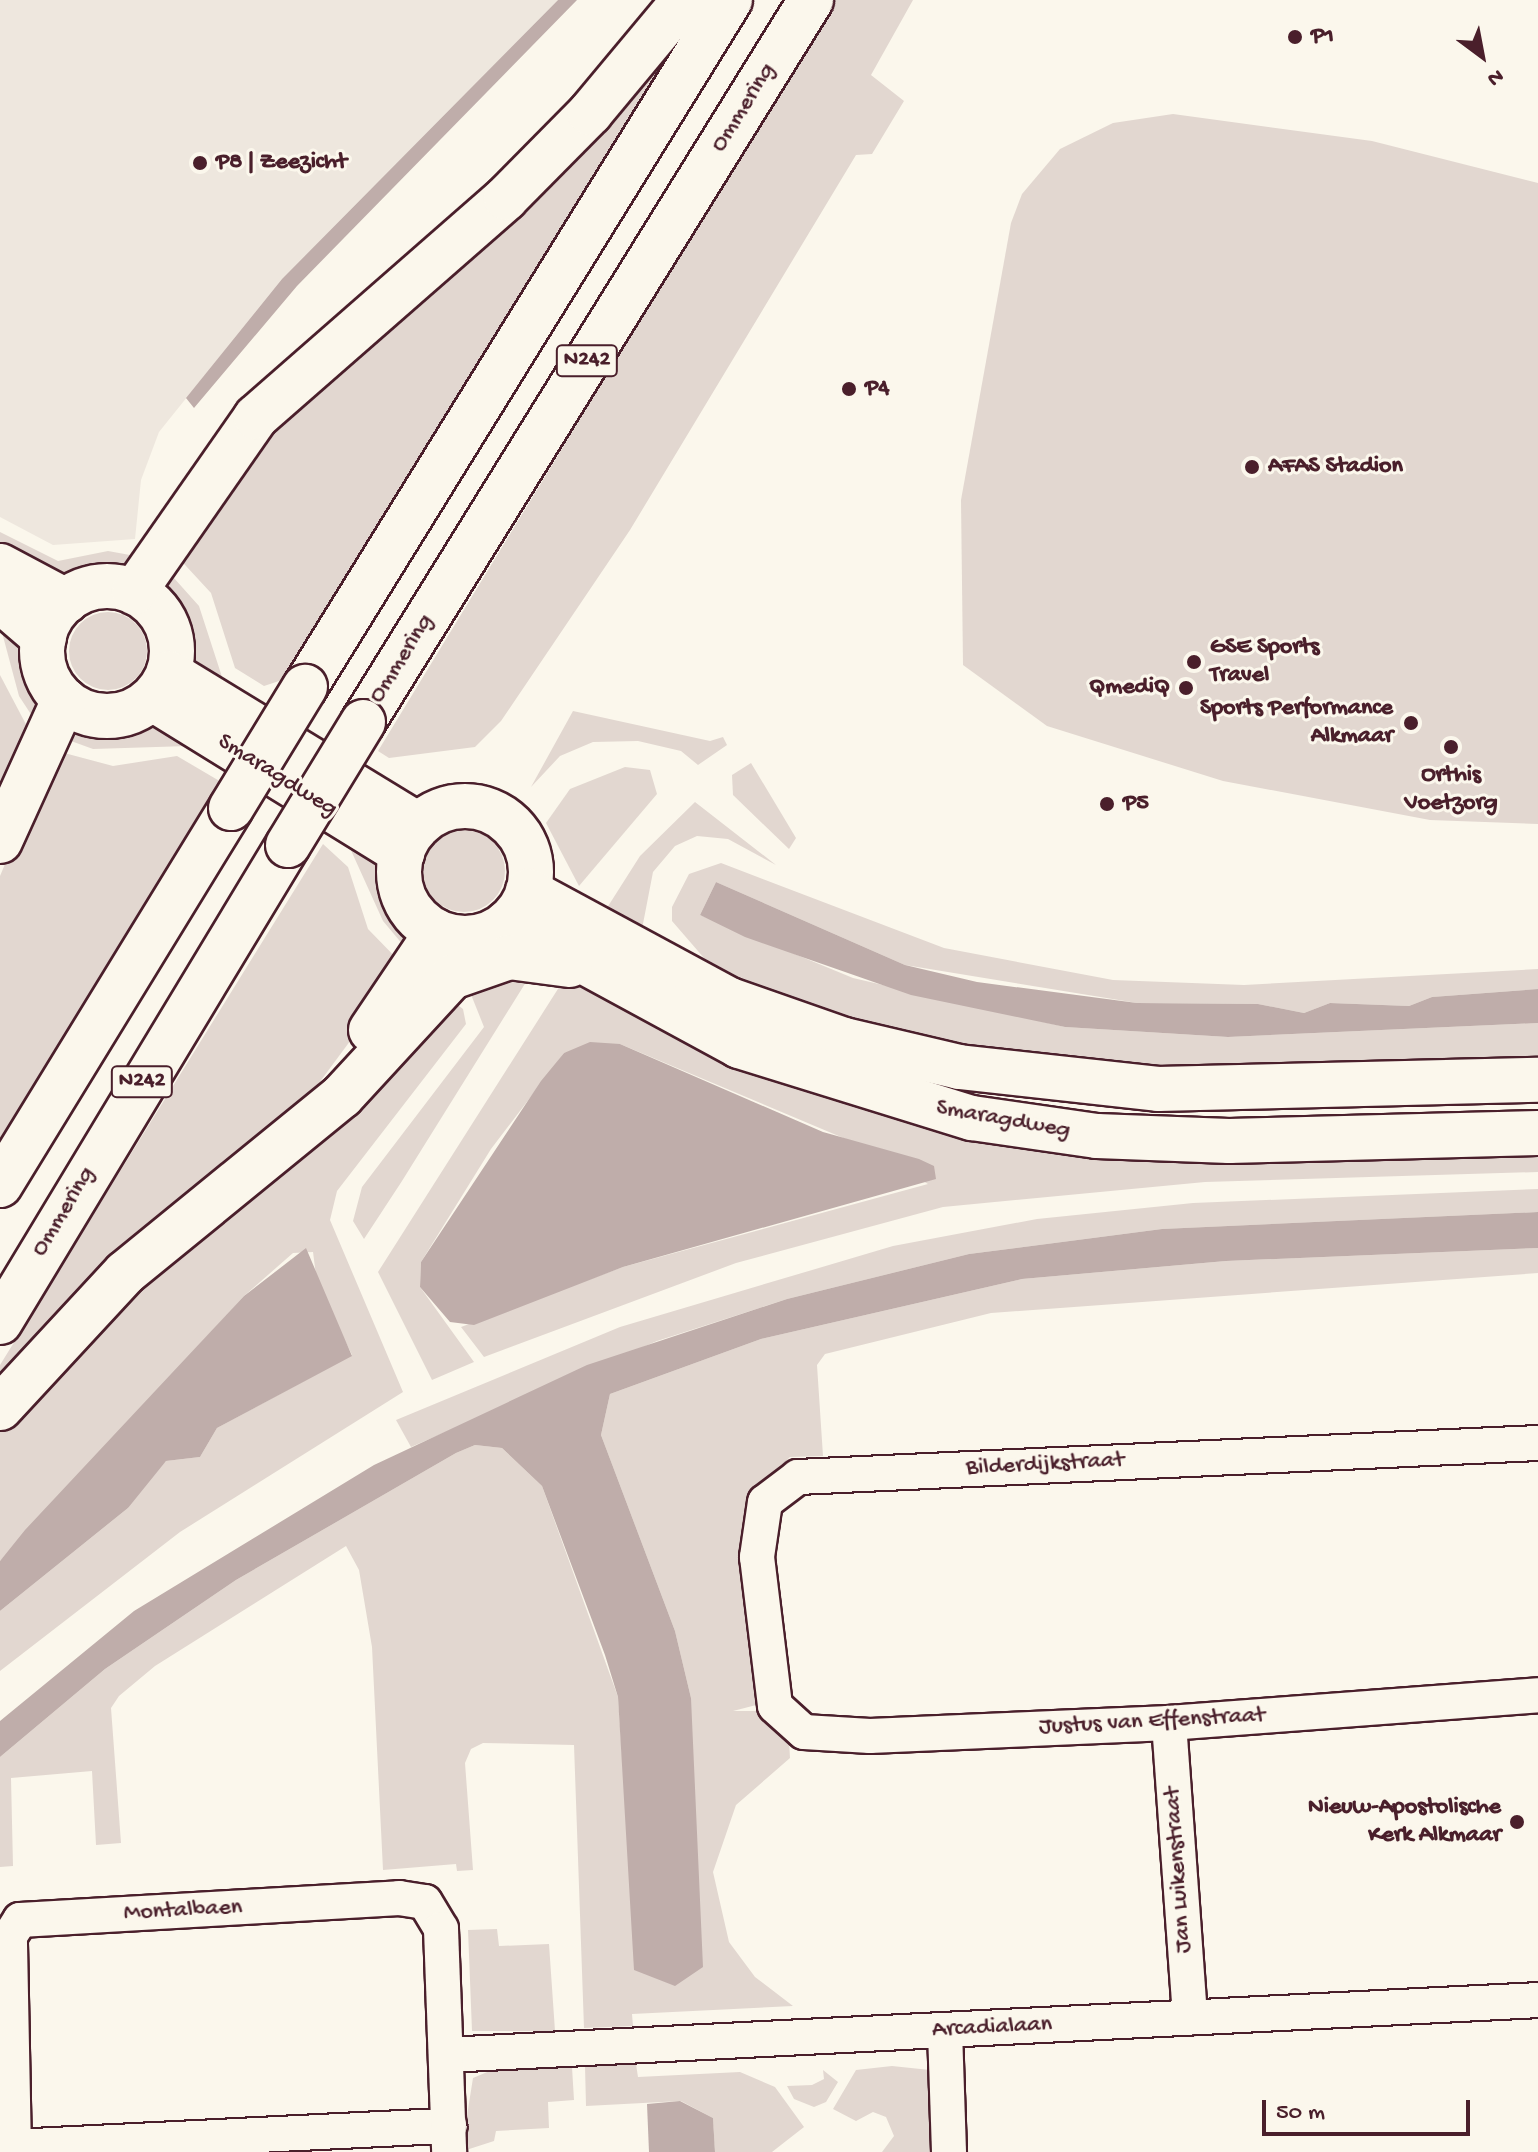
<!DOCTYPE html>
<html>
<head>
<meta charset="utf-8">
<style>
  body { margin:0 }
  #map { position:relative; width:1538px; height:2152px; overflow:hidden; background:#fbf7ec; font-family:"Gochi Hand",sans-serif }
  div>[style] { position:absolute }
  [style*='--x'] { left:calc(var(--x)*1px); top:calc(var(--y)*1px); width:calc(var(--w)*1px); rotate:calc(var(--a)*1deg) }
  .built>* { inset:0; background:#eee7de }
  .green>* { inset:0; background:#e2d7d0 }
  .round { border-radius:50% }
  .water>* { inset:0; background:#bfadaa }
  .roads { filter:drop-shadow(2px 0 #4a1f2b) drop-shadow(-2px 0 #4a1f2b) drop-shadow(0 2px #4a1f2b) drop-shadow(0 -2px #4a1f2b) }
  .street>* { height:34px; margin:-17px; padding:0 17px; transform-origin:17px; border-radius:17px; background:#fbf7ec }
  .secondary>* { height:44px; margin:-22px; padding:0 22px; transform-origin:22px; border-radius:22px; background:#fbf7ec }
  .highway>* { height:44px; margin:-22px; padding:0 22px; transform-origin:22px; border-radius:22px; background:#fbf7ec }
  .highway>.ring { margin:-22px; padding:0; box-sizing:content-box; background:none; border:44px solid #fbf7ec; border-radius:50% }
  .bridges { filter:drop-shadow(2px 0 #4a1f2b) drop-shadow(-2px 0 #4a1f2b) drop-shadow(0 2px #4a1f2b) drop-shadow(0 -2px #4a1f2b) }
  .highway-bridge>* { height:44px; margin:-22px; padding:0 22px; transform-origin:22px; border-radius:22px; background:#fbf7ec }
  .dots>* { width:22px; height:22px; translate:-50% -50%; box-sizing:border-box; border:4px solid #fbf7ec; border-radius:50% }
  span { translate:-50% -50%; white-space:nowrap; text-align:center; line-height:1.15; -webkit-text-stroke:6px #fbf7ec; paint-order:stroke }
  .shield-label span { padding:2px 6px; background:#fbf7ec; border:2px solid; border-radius:6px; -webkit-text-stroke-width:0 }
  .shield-label { font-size:22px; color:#4a1f2b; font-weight:700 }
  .poi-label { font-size:24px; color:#4a1f2b; font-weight:700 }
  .left { translate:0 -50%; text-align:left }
  .right { translate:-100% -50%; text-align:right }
  .street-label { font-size:24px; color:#4a1f2b }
  .north { position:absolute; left:1442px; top:16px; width:80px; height:80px; -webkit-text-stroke:6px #fbf7ec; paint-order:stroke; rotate:148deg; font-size:22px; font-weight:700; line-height:32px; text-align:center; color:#4a1f2b }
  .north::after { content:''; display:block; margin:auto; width:28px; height:36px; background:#4a1f2b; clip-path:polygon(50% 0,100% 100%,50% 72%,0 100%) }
  .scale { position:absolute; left:1262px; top:2100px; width:208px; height:36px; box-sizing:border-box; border:4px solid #4a1f2b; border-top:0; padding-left:10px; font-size:24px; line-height:28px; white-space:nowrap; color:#4a1f2b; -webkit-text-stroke:6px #fbf7ec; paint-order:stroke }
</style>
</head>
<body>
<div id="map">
  <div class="built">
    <i style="clip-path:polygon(0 0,558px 0,282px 279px,159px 432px,141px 480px,135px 539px,53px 545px,0 517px)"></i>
  </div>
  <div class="green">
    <i style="clip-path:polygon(710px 0,285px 679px,264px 686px,235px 668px,211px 593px,174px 553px,229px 470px)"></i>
    <i style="clip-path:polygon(835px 0,913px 0,871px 75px,904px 101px,872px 154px,856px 155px,630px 530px,501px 721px,475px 747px,389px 758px,378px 751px)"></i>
    <i style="clip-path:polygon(1173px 114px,1372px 141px,1538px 183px,1538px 824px,1430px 820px,1223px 781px,1047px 726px,963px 665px,961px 500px,1011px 223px,1022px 194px,1060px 149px,1113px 123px)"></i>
    <i style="clip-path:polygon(0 532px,58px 561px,108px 551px,141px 557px,126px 572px,58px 581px,0 553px)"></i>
    <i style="clip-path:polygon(165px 568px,199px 606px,223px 680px,194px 659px,179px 612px,154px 585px)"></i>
    <i class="round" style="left:69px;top:612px;width:78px;height:78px"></i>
    <i style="clip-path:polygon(0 625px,29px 654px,44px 696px,36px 722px,19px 696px)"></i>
    <i style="clip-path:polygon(0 675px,30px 732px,0 824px)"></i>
    <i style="clip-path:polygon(573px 711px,710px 741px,723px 737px,727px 745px,698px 765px,681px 751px,638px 741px,593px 742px,560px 756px,531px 787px)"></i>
    <i style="clip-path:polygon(70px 721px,113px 733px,151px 723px,188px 746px,93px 749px,60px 737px)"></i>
    <i style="clip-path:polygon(53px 750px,113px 766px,177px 756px,228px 786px,0 1157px,0 876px)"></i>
    <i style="clip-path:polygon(751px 763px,796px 838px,789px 849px,733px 795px,732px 775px)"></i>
    <i style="clip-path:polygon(625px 767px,650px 770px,657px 794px,579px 886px,546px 823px,570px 789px)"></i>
    <i style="clip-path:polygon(695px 802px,776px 865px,728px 839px,697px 836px,675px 846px,653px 872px,642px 929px,605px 911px,640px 856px)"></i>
    <i class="round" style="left:423px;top:830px;width:82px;height:82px"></i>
    <i style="clip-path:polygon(323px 844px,348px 867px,368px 929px,405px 967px,316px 1087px,0 1393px,0 1365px)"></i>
    <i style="clip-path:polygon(349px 846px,386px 864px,392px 902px,418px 938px,409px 952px,383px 921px)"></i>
    <i style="clip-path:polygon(721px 863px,944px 948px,1113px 980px,1244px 985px,1538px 969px,1538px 989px,1432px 997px,1409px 1006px,1330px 1003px,1304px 1013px,1258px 1004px,1137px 1003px,905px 965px,716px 882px,700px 915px,853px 978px,1065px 1027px,1228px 1037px,1538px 1023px,1538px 1065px,1229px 1073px,940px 1048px,781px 1000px,704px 958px,672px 921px,672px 907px,689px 874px)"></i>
    <i style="clip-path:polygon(536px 966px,402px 1181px,364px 1239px,353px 1221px,362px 1187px,484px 1027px,470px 992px)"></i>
    <i style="clip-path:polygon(563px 981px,862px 1104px,1479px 1146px,1538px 1158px,1538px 1172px,1205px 1182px,943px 1207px,736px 1263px,484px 1357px,461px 1327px,623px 1267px,928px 1184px,860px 1145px,620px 1044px,564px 1053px,491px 1149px,421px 1262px,420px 1287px,474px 1362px,432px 1380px,378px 1272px)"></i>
    <i style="clip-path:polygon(446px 996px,463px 1009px,466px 1024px,337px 1191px,330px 1220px,403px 1392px,180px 1532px,0 1671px,0 1611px,128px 1508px,143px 1480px,166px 1461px,200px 1457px,217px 1428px,352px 1355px,317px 1283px,313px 1252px,293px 1253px,244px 1296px,0 1561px,0 1424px)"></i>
    <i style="clip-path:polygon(1538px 1189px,1538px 1212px,1162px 1229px,969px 1254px,787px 1299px,657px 1341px,411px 1447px,396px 1420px,620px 1327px,893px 1246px,1037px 1219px,1193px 1203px)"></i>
    <i style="clip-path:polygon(1538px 1248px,1538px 1273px,991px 1313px,825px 1354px,817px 1365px,823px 1456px,790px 1457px,760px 1485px,768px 1702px,733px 1711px,763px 1711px,789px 1740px,790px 1758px,736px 1805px,713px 1872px,729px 1942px,755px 1977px,793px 2006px,632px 2014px,633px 2026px,584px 2028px,574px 1745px,483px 1743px,471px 1749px,465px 1763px,473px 1870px,457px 1871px,456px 1864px,383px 1870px,372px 1647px,359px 1570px,346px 1546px,155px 1666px,119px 1696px,111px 1708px,121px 1843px,96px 1845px,92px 1771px,11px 1778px,13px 1866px,0 1867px,0 1757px,105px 1669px,236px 1580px,456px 1453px,475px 1445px,502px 1448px,542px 1486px,618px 1697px,624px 1785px,691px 1698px,675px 1631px,601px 1435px,610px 1394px,761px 1339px,1022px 1279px,1226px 1261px)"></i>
    <i style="clip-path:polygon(497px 1929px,499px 1946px,549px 1944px,555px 2031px,472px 2031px,468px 1930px)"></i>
    <i style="clip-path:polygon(636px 2064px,638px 2077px,740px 2072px,775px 2087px,804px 2127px,772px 2152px,715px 2152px,713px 2118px,681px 2101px,586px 2106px,585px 2066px)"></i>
    <i style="clip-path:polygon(892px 2066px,930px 2070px,936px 2152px,882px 2152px,894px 2136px,886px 2117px,873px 2112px,856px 2121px,833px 2109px,856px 2070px)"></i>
    <i style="clip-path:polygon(572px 2067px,574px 2100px,548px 2102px,549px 2128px,496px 2131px,494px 2141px,460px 2152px,459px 2123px,466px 2122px,473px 2078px,492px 2070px)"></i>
    <i style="clip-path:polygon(823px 2070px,838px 2082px,826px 2102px,814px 2107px,794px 2099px,787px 2086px,812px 2085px,824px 2079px)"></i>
  </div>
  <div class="water">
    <i style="clip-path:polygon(558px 0,577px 0,297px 286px,194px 408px,186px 398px,282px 279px)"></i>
    <i style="clip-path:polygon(716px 882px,905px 965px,977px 982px,1137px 1003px,1258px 1004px,1304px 1013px,1330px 1003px,1409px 1006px,1432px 997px,1538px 989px,1538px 1023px,1228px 1037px,1065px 1027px,911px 995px,745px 937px,700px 915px)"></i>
    <i style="clip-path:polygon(590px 1042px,620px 1044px,823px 1132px,919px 1159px,934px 1166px,936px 1179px,623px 1267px,474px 1325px,450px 1322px,420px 1287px,421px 1262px,541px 1081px,564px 1053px)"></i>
    <i style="clip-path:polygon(1538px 1212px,1538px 1248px,1226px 1261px,1022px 1279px,761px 1339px,610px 1394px,601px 1435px,675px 1631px,691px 1698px,703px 1967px,675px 1986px,634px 1970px,618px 1697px,605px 1655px,542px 1486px,502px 1448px,475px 1445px,456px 1453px,236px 1580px,105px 1669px,0 1757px,0 1721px,134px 1611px,374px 1465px,587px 1365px,787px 1299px,969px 1254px,1162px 1229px)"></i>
    <i style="clip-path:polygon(306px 1248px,352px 1356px,217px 1428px,200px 1457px,166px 1461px,128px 1508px,0 1611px,0 1561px,25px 1530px,244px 1296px)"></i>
    <i style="clip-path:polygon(680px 2101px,713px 2118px,715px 2152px,649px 2152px,647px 2104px)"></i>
  </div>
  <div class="roads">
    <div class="street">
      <i style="--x:1538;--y:1443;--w:741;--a:177.37"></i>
      <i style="--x:798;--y:1477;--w:41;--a:142.9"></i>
      <i style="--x:765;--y:1502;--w:56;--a:98.3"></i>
      <i style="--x:757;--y:1557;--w:150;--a:83.1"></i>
      <i style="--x:775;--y:1706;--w:39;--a:42"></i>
      <i style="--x:804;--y:1732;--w:66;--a:3.5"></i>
      <i style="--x:870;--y:1736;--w:299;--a:-2.5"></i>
      <i style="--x:1169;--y:1723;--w:370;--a:-4.3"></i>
      <i style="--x:1169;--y:1723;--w:295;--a:85.9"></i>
      <i style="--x:945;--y:2031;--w:121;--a:88.1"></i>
      <i style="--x:446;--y:2055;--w:1093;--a:-2.88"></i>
      <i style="--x:13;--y:2147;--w:437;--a:-2.8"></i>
      <i style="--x:14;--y:2152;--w:216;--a:-91.1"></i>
      <i style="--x:10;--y:1936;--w:19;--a:-58"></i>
      <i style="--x:20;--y:1920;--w:380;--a:-3.3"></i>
      <i style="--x:399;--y:1898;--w:26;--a:9"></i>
      <i style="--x:425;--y:1902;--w:31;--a:59"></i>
      <i style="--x:441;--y:1929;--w:223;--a:87.9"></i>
    </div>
    <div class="secondary">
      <i style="--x:0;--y:566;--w:75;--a:27.9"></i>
      <i style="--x:0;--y:600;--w:58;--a:40.8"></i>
    </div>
    <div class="highway">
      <i class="ring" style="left:42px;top:586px;width:86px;height:86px"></i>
      <i style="--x:134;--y:592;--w:213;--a:-55.1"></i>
      <i style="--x:256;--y:417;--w:332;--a:-41.2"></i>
      <i style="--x:506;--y:198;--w:120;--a:-45.3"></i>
      <i style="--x:590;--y:113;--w:147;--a:-50.2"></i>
      <i style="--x:169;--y:673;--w:292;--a:31.4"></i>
      <i style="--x:305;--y:687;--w:808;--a:-58.26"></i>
      <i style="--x:153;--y:699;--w:293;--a:31.7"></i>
      <i style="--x:363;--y:722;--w:850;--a:-58.18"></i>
      <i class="ring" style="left:399px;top:806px;width:88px;height:88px"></i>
      <i style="--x:0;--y:841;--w:155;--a:-65.6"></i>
      <i style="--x:528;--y:891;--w:230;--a:28.4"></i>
      <i style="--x:730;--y:1000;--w:121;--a:19.3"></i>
      <i style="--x:844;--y:1040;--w:118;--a:13.2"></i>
      <i style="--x:959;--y:1067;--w:200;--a:6.3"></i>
      <i style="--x:1158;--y:1089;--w:380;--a:-1.4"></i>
      <i style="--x:509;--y:921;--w:262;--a:28.5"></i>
      <i style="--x:739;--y:1046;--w:244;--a:17.2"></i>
      <i style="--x:972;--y:1118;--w:126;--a:8.2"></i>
      <i style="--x:1097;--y:1136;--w:132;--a:2.2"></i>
      <i style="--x:1229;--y:1141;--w:309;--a:-1.5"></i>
      <i style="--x:371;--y:1030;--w:118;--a:-56"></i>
      <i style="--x:0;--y:1185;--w:442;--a:-58.5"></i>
      <i style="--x:0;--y:1322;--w:557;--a:-58.88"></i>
      <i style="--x:0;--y:1408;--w:184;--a:-47.2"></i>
      <i style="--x:125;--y:1273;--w:280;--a:-39.2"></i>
      <i style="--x:342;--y:1096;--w:162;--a:-47.3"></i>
      <i style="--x:452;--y:977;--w:60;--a:-19.3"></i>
      <i style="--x:509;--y:957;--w:61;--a:7.6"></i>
    </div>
  </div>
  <div class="bridges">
    <div class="highway-bridge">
      <i style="--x:231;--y:808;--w:142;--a:-58.6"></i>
      <i style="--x:288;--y:845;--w:144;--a:-58.6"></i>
    </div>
  </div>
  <div class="dots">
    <i style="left:1295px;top:37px;background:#4a1f2b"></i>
    <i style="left:200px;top:163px;background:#4a1f2b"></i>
    <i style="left:849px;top:389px;background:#4a1f2b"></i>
    <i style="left:1252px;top:467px;background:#4a1f2b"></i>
    <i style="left:1194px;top:662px;background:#4a1f2b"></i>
    <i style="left:1186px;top:688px;background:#4a1f2b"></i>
    <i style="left:1411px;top:723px;background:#4a1f2b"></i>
    <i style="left:1451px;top:747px;background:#4a1f2b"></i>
    <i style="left:1107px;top:804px;background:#4a1f2b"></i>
    <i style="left:1517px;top:1822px;background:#4a1f2b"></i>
  </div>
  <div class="shield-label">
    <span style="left:587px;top:361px">N242</span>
    <span style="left:142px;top:1082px">N242</span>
  </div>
  <div class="poi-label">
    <span class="left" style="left:1311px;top:37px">P1</span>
    <span class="left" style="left:216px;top:163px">P8 | Zeezicht</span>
    <span class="left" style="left:865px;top:389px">P4</span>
    <span class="left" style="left:1268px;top:467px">AFAS Stadion</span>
    <span class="left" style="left:1210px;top:662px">GSE Sports<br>Travel</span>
    <span class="right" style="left:1170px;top:688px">QmediQ</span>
    <span class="right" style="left:1393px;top:723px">Sports Performance<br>Alkmaar</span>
    <span style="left:1451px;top:790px">Orthis<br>Voetzorg</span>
    <span class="left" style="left:1123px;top:804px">P5</span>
    <span class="right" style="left:1501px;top:1822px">Nieuw-Apostolische<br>Kerk Alkmaar</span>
  </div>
  <div class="street-label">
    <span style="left:744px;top:108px;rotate:-58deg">Ommering</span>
    <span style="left:402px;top:659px;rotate:-58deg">Ommering</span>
    <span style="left:277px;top:776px;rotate:32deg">Smaragdweg</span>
    <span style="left:1003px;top:1120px;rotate:10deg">Smaragdweg</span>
    <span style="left:64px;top:1212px;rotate:-59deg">Ommering</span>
    <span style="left:1045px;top:1465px;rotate:-3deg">Bilderdijkstraat</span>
    <span style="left:1152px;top:1722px;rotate:-3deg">Justus van Effenstraat</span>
    <span style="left:1179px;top:1870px;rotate:-94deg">Jan Luikenstraat</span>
    <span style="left:183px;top:1911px;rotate:-3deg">Montalbaen</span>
    <span style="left:992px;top:2028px;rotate:-3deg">Arcadialaan</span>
  </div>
  <div class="north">N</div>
  <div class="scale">50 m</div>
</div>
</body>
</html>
